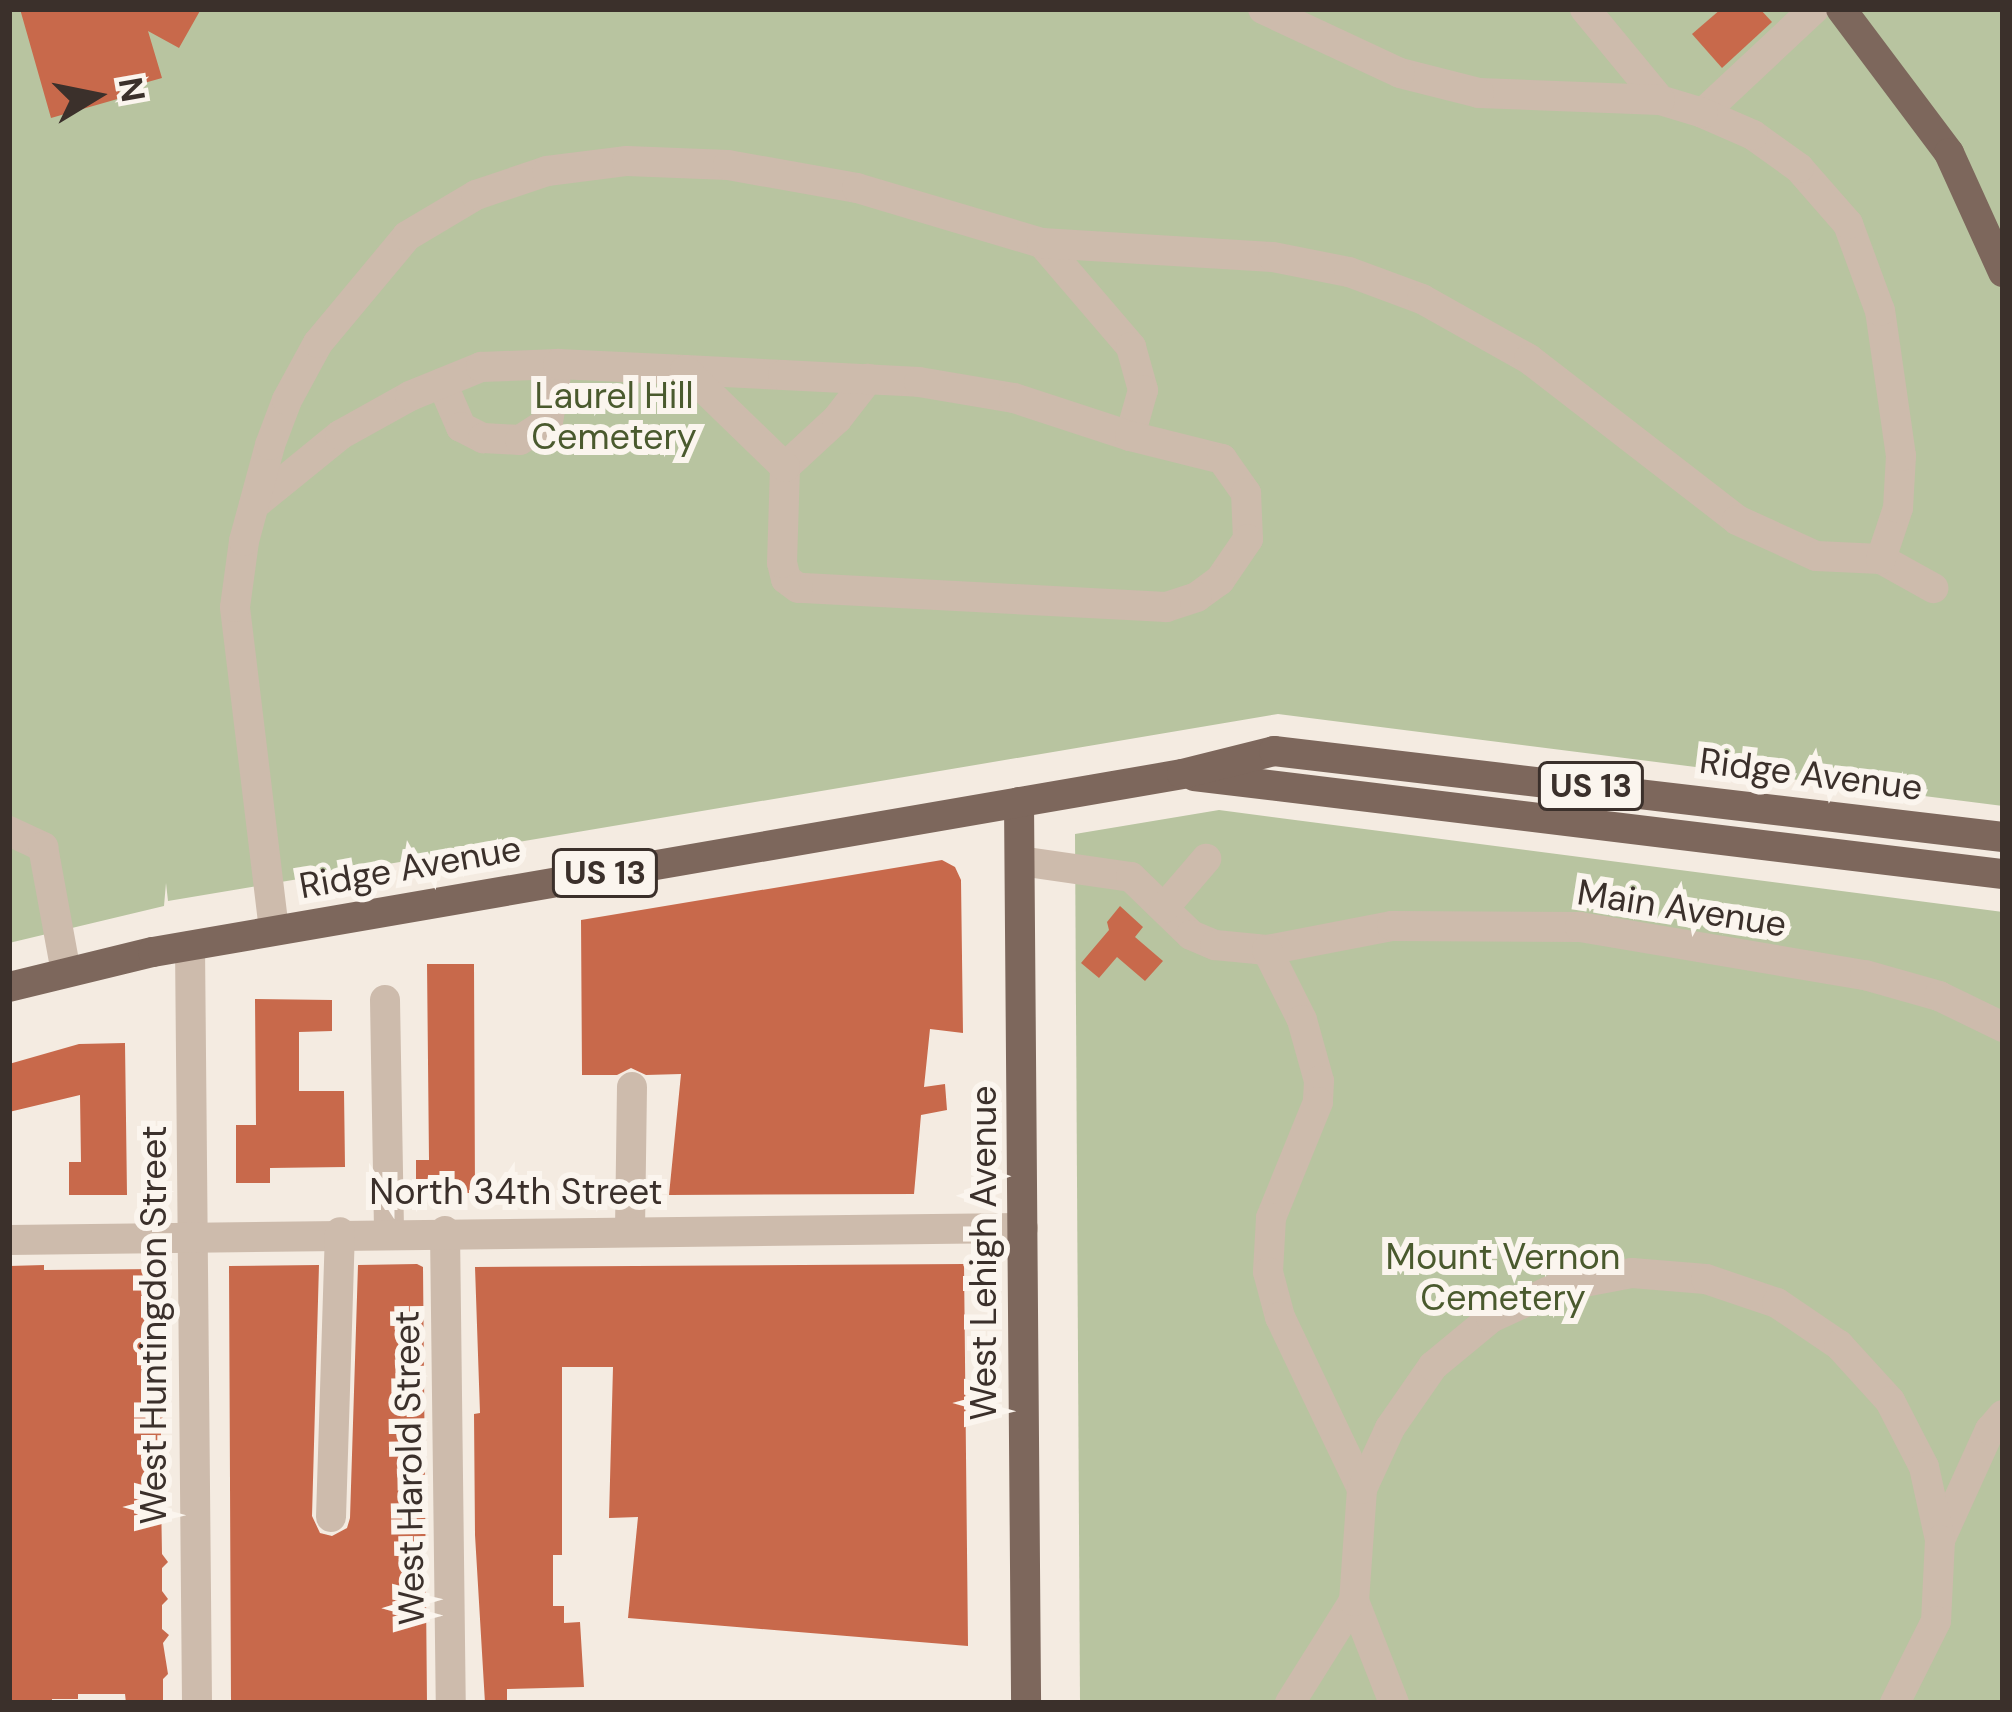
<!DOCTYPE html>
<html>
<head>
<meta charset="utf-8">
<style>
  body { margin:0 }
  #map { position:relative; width:2012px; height:1712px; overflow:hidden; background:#f4ebe1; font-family:"DM Sans",sans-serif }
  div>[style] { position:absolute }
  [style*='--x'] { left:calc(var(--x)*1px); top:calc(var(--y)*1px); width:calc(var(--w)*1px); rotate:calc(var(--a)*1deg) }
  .green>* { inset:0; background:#b8c4a0 }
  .building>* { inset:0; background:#c8694b }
  .minor>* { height:30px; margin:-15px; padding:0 15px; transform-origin:15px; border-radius:15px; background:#cdbbac }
  .major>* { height:30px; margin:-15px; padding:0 15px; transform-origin:15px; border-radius:15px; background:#7d675c }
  span { translate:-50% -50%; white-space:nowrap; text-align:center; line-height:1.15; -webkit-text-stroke:12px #fbf5ee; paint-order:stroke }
  .shield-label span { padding:3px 9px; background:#fbf5ee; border:3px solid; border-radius:9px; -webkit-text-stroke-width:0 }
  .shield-label { font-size:33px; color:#3b302b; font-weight:700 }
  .park-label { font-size:36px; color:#4a5a2e }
  .street-label { font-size:36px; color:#3b302b }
  .frame { position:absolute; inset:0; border:12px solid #3b302b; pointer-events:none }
  .north { position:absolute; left:36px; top:36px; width:120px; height:120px; -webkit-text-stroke:9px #fbf5ee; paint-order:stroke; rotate:80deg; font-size:33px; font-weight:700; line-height:48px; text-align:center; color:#3b302b }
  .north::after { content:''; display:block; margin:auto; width:42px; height:54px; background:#3b302b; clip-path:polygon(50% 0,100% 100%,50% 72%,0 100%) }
</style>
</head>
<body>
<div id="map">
  <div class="green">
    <i style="clip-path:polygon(9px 9px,2003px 9px,2003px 806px,1278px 714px,168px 901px,166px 883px,164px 906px,9px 943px)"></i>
    <i style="clip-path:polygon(1219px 810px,2003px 912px,2003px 1703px,1080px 1703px,1075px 834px)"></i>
  </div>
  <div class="building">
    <i style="clip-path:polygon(20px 9px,201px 9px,179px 48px,148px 31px,162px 78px,119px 90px,121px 98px,51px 118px)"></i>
    <i style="clip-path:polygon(1721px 9px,1760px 9px,1772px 22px,1722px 68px,1692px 34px)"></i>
    <i style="clip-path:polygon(942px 860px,955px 867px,961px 880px,963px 1033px,930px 1029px,924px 1087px,945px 1084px,947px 1110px,921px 1115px,914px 1194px,669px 1195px,681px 1074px,646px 1075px,631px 1068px,617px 1075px,582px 1075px,581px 920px)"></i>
    <i style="clip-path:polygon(1120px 906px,1143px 927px,1135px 937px,1163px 961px,1145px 981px,1117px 957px,1099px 978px,1081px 963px,1109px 930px,1107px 922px)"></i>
    <i style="clip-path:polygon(427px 964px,474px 964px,475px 1193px,416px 1193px,416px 1160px,429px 1160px)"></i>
    <i style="clip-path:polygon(255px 999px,332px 1000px,332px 1031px,299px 1032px,299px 1091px,344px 1091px,345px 1167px,270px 1168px,270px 1183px,236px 1183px,236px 1125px,256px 1125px)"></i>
    <i style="clip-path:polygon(125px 1043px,127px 1195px,69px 1195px,69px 1162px,81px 1162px,80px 1095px,9px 1112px,9px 1064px,79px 1044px)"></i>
    <i style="clip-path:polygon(417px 1264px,423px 1267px,427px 1703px,231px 1703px,229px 1266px,319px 1265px,312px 1516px,320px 1533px,332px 1536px,347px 1528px,350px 1518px,358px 1265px)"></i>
    <i style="clip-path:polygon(964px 1264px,968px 1646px,628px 1618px,638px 1517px,609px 1518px,613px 1367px,562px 1367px,562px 1555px,553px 1555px,553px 1606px,564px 1606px,564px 1623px,580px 1622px,584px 1687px,507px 1689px,507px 1703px,485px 1703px,475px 1535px,474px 1414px,480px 1413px,475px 1267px)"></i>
    <i style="clip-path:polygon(44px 1265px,44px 1270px,160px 1269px,160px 1406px,168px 1412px,161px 1419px,161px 1479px,168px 1488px,161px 1495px,162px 1554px,168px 1562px,162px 1568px,162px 1591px,168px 1599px,162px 1605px,162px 1629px,169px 1635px,163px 1643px,168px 1674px,163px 1679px,163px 1702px,126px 1703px,125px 1694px,78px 1694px,78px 1699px,52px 1699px,52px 1703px,9px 1700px,9px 1266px)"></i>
  </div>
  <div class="minor">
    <i style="--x:1585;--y:9;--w:118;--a:50.5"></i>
    <i style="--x:1703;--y:113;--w:152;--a:-43.1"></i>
    <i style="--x:1042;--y:243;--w:137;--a:49.4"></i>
    <i style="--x:1131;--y:347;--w:45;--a:74.4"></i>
    <i style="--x:1143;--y:390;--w:48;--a:105.8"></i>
    <i style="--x:442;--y:383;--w:48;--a:66.6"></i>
    <i style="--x:461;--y:427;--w:25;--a:27"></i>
    <i style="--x:483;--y:438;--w:37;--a:3"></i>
    <i style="--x:520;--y:440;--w:33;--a:-33"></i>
    <i style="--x:548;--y:422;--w:59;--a:-80.2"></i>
    <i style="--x:785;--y:467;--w:71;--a:-42.7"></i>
    <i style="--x:837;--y:419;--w:51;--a:-52.2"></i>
    <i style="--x:254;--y:505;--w:111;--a:-39.1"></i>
    <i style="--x:340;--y:435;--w:80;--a:-29.1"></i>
    <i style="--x:410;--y:396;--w:77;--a:-22.2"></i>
    <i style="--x:481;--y:367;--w:77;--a:-2.2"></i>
    <i style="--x:558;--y:364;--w:127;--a:2.7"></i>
    <i style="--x:685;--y:370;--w:98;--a:2.9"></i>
    <i style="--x:783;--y:375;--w:136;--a:2.9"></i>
    <i style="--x:919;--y:382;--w:96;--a:9.6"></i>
    <i style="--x:1014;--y:398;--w:122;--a:18.1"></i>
    <i style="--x:1130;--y:436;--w:95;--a:14"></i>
    <i style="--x:1222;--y:459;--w:42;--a:54.8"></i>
    <i style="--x:1246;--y:493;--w:46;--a:87.5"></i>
    <i style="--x:1248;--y:539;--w:50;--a:124.3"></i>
    <i style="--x:1220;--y:580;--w:29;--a:144"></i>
    <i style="--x:1197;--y:597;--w:33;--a:162"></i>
    <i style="--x:1166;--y:607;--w:368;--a:-177"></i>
    <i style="--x:798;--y:588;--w:15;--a:-143"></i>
    <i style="--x:786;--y:579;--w:16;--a:-104"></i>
    <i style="--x:782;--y:563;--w:96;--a:-88.2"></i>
    <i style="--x:785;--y:467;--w:139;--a:-135.9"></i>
    <i style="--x:1881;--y:559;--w:60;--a:29.1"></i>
    <i style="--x:9;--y:831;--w:38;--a:25"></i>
    <i style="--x:43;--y:847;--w:127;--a:79.6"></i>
    <i style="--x:1020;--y:861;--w:112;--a:8.2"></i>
    <i style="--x:1131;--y:877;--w:83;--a:44"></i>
    <i style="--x:1191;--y:935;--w:26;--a:23"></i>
    <i style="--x:1215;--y:945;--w:52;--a:5.5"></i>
    <i style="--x:1267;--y:950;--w:127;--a:-10.9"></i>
    <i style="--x:1392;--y:926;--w:188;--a:0.3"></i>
    <i style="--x:1580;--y:927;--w:289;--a:9.6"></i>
    <i style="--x:1865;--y:975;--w:77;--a:15.8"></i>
    <i style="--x:1939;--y:996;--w:71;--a:25.8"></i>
    <i style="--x:1164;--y:908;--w:65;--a:-49.4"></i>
    <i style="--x:274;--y:930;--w:325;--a:-96.9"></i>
    <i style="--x:235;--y:607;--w:67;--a:-82.2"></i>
    <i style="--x:244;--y:541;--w:99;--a:-74.8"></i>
    <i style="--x:270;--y:445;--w:48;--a:-69.3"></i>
    <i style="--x:287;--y:400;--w:65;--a:-61.5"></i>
    <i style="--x:318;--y:343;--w:139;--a:-50.2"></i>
    <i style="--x:407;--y:236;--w:80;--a:-30.7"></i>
    <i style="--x:476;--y:195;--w:75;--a:-18.7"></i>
    <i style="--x:547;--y:171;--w:81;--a:-7.1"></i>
    <i style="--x:627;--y:161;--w:101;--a:2.3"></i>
    <i style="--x:728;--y:165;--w:131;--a:10.1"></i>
    <i style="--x:857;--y:188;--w:193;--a:16.6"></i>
    <i style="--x:1042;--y:243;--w:231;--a:3.5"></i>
    <i style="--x:1273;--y:257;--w:77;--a:11.2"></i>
    <i style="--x:1349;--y:272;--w:78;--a:20.3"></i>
    <i style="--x:1422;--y:299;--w:123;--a:29.3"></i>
    <i style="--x:1529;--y:359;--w:263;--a:37.7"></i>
    <i style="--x:1737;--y:520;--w:87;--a:24.5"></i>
    <i style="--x:1816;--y:556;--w:65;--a:2.6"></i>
    <i style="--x:1881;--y:559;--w:54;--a:-71.6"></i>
    <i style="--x:1898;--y:508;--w:52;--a:-86.7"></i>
    <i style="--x:1901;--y:456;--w:147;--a:-98.2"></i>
    <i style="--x:1880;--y:311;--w:93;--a:-110.2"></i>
    <i style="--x:1848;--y:224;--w:74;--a:-131.2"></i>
    <i style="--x:1799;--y:168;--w:57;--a:-144.3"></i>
    <i style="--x:1753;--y:135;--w:55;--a:-156.3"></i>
    <i style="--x:1703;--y:113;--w:45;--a:-163.2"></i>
    <i style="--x:1660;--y:100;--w:181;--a:-177.8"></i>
    <i style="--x:1479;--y:93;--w:81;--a:-165.8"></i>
    <i style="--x:1400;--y:73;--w:151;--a:-155"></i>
    <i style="--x:190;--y:946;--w:757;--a:89.47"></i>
    <i style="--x:1267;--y:950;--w:78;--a:63.4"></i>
    <i style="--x:1302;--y:1020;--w:63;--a:74.4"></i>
    <i style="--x:1319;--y:1081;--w:21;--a:93"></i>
    <i style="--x:1318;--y:1102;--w:125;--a:112.1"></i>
    <i style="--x:1271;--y:1218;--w:54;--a:93.2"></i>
    <i style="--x:1268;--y:1272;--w:47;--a:75.1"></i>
    <i style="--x:1280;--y:1317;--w:191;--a:64.5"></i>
    <i style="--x:385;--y:1000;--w:231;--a:89"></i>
    <i style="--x:630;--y:1230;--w:143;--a:-89.2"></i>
    <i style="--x:445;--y:1231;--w:472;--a:89.3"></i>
    <i style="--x:9;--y:1240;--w:1014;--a:-0.68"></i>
    <i style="--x:331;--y:1517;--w:285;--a:-88.2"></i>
    <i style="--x:1940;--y:1540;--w:121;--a:-65.6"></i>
    <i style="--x:1990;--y:1430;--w:20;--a:-49"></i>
    <i style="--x:1290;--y:1703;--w:120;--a:-57.9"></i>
    <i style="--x:1394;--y:1703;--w:110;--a:-111.4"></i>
    <i style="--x:1354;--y:1601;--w:112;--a:-85.9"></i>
    <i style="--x:1362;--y:1489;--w:67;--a:-65.3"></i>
    <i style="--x:1390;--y:1428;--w:75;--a:-55.3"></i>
    <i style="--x:1433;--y:1366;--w:75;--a:-39.6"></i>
    <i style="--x:1491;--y:1318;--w:74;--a:-24.8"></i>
    <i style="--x:1558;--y:1287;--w:75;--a:-10.7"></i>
    <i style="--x:1632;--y:1273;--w:74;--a:4.6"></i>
    <i style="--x:1706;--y:1279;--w:75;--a:18.7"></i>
    <i style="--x:1777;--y:1303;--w:75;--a:34.1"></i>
    <i style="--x:1839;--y:1345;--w:76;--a:47.7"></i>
    <i style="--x:1890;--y:1401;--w:74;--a:62.7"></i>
    <i style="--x:1924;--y:1467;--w:75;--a:77.6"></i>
    <i style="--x:1940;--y:1540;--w:81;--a:92.8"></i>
    <i style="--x:1936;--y:1621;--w:92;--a:116.6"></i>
  </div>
  <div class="major">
    <i style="--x:1841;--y:9;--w:180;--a:53.1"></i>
    <i style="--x:1949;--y:153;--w:131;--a:65.6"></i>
    <i style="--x:1194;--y:776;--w:815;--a:6.91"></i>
    <i style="--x:1019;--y:802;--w:901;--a:89.55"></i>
    <i style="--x:9;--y:987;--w:148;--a:-13.7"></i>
    <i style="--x:153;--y:952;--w:1044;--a:-9.81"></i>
    <i style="--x:1182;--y:774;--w:95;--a:-14"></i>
    <i style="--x:1274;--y:751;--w:734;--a:6.73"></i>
  </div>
  <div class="shield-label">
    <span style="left:1591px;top:786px">US 13</span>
    <span style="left:605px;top:873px">US 13</span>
  </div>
  <div class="park-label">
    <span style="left:614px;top:416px">Laurel Hill<br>Cemetery</span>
    <span style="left:1503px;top:1277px">Mount Vernon<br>Cemetery</span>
  </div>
  <div class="street-label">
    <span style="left:1811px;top:774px;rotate:7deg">Ridge Avenue</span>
    <span style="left:410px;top:867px;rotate:-10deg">Ridge Avenue</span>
    <span style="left:1682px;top:908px;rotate:9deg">Main Avenue</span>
    <span style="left:516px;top:1192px">North 34th Street</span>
    <span style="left:984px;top:1253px;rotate:-90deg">West Lehigh Avenue</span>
    <span style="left:154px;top:1325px;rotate:-90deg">West Huntingdon Street</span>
    <span style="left:409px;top:1468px;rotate:-91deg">West Harold Street</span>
  </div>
  <div class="frame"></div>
  <div class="north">N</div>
</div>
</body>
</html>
